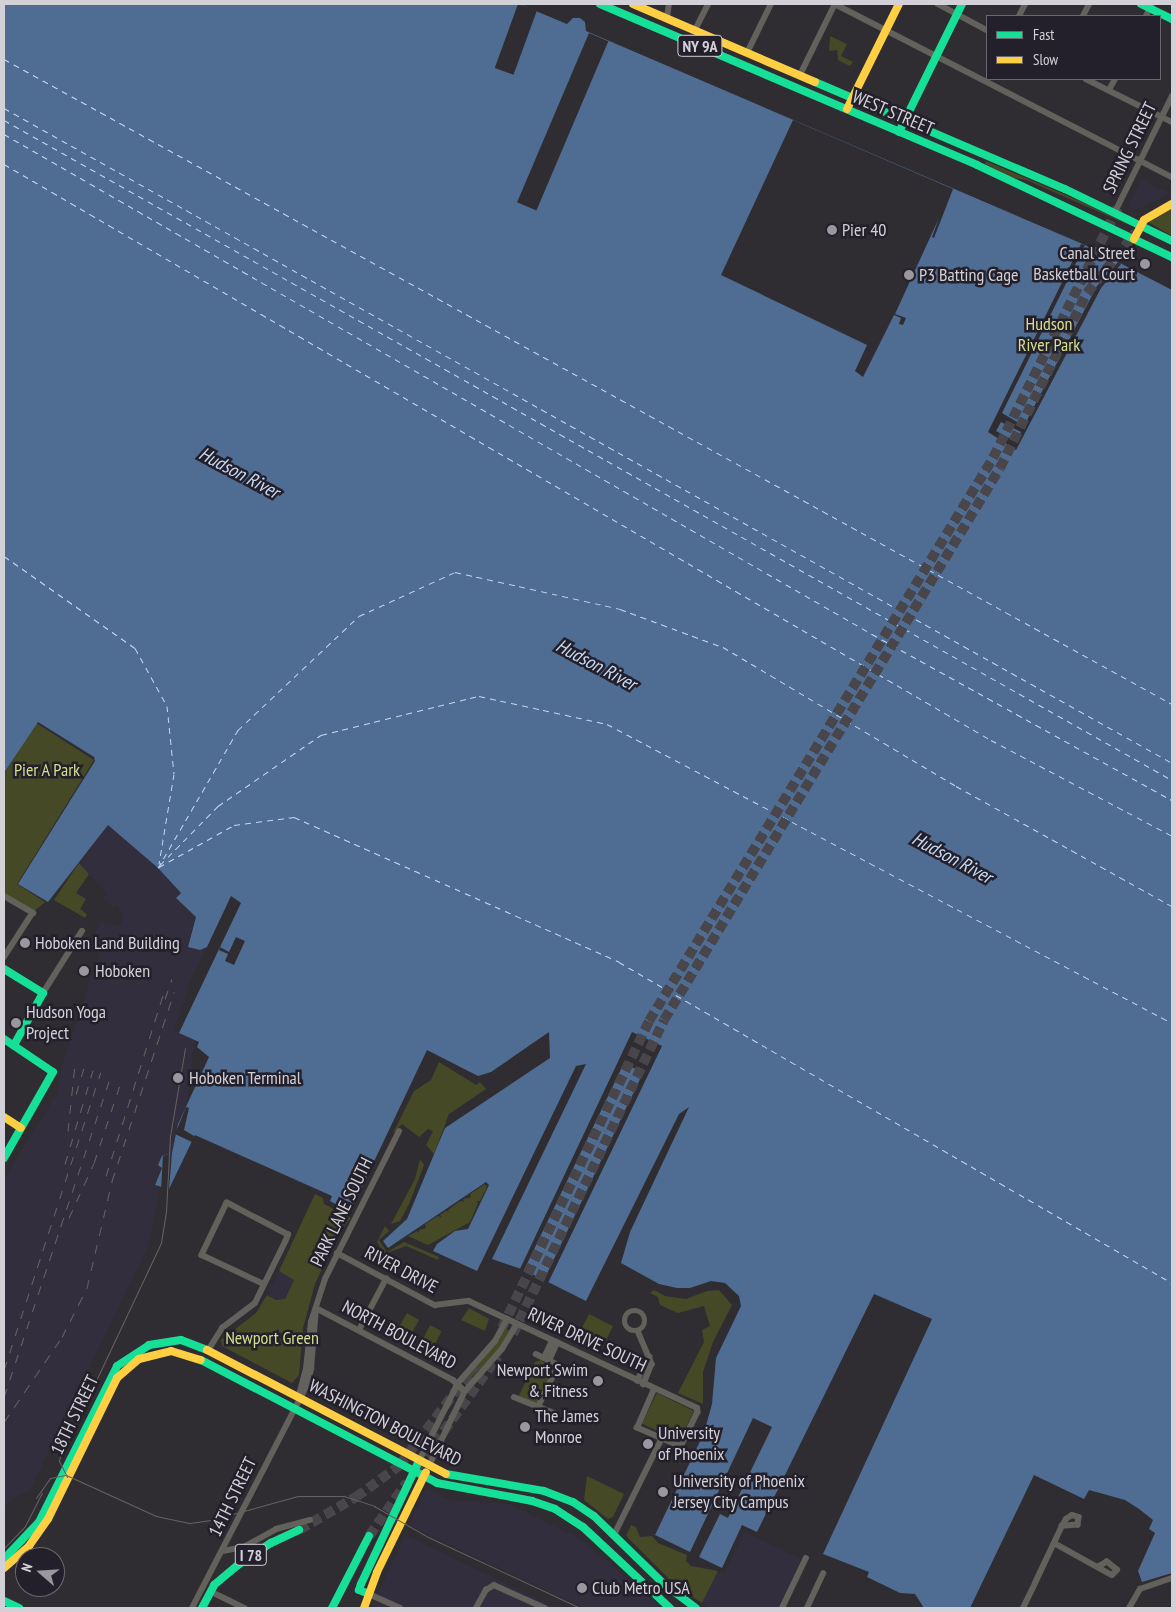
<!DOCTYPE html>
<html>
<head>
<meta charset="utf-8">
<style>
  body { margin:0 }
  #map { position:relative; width:1176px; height:1612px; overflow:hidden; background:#2f2d32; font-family:"PT Sans Narrow",sans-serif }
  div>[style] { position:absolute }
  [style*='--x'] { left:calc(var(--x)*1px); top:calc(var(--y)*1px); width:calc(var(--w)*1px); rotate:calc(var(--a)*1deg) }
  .built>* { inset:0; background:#332e3d }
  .green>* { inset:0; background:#454926; transform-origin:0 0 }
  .water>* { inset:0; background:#4f6c92 }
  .pier>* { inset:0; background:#2f2d32; transform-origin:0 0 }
  .ferry>* { height:1px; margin-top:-0.5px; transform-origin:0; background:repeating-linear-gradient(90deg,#c5d9f3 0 6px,transparent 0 11px) }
  .highway-tunnel>* { height:10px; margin-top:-5px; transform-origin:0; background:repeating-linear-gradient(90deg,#48464b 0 10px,transparent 0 15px) }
  .street>* { height:5.5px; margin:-2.75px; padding:0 2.75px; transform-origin:2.75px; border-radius:2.75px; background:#63615b }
  .street>.ring { margin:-2.75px; padding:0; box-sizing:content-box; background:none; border:5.5px solid #63615b; border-radius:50% }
  .fast>* { height:8px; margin:-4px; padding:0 4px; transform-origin:4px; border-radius:4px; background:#16e098 }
  .slow>* { height:8px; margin:-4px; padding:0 4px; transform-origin:4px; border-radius:4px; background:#ffcf43 }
  .tram>* { height:1px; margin:-0.5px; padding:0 0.5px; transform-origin:0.5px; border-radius:0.5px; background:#656362 }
  .rail>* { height:1px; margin-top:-0.5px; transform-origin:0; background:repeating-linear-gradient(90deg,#656362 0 9px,transparent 0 18px) }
  .dots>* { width:14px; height:14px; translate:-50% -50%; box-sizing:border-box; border:2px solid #24202b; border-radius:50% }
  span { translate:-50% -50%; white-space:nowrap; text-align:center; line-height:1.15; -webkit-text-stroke:5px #24202b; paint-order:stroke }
  .shield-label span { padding:1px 4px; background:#24202b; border:1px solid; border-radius:4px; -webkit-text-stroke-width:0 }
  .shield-label { font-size:16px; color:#d3d1d8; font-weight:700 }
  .street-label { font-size:18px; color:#d3d1d8 }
  .poi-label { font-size:18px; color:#d3d1d8 }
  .left { translate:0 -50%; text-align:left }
  .right { translate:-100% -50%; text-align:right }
  .park-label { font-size:18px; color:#d5df8e }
  .water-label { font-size:19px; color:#c5d9f3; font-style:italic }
  .frame { position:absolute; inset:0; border:5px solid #d3d1d8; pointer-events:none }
  .legend { position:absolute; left:986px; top:15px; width:175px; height:65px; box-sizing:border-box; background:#24202b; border:1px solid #6a6770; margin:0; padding:6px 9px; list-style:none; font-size:15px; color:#d3d1d8 }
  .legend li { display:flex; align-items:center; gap:10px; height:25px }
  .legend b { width:25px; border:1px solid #6a6770 }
  .north { position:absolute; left:15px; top:1547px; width:50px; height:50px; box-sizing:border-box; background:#24202b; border:1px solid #6a6770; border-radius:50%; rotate:289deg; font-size:14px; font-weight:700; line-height:20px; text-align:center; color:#d3d1d8 }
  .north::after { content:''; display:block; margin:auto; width:18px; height:22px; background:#9a989e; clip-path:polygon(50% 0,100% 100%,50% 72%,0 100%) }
</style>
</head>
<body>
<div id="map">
  <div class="built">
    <i style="clip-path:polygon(1142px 179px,1142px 180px,1171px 194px,1136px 210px,1128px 206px)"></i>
    <i style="clip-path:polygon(108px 824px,158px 868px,181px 894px,177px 898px,196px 917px,191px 932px,200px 950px,207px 947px,191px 979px,174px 1030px,195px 1040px,186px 1107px,178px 1124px,172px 1153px,162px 1165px,155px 1184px,160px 1189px,149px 1244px,30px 1490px,15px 1497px,4px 1508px,4px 1179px,56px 1095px,61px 1068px,104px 940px,101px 938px,99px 940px,95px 934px,102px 921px,120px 927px,124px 915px,117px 906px,112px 907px,104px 898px,107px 893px,80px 864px)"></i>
    <i style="clip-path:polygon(279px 1271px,294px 1280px,283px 1301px,267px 1295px)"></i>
    <i style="clip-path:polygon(426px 1488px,450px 1500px,509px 1504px,581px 1539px,661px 1608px,584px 1608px,409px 1525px)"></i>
    <i style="clip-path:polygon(744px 1532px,801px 1559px,778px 1608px,711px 1608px,702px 1603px,718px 1571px,724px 1574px)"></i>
    <i style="clip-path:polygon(405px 1535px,556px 1608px,371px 1608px)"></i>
  </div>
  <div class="green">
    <i style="clip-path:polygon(830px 36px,847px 44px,841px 56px,853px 62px,850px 66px,838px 60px,837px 50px,829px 51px)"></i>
    <i style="clip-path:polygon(986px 161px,1082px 202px,1136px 228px,1026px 180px,1013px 178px,985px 164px)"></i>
    <i style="clip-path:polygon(1172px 208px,1172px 236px,1148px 222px)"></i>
    <i style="clip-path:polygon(36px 723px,94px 760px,17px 884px,45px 902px,33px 912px,4px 894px,4px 774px)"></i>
    <i style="clip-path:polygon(79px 863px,89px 874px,76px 893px,86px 899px,80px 909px,87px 914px,85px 918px,54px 900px)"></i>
    <i style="clip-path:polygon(439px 1062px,476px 1085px,480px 1082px,486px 1089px,449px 1114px,434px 1154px,426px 1145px,433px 1131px,428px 1129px,419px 1137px,402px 1124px,393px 1133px,414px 1091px,431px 1080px)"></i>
    <i style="clip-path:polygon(420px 1159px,424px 1165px,409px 1204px,400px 1221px,391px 1224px,415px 1179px)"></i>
    <i style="clip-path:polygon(485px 1184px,487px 1187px,480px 1201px,476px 1201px,478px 1203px,470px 1222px,428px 1245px,408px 1236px,417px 1231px,419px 1233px,419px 1230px,426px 1228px,425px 1224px,438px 1216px,442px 1218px,440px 1215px,446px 1211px,449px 1212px,448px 1210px,460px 1201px,464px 1202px,463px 1199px,471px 1197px,470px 1194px)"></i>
    <i style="clip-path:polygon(315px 1194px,323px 1198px,324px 1204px,351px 1218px,339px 1232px,315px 1284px,303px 1328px,299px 1375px,292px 1383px,222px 1346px,221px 1340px,256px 1313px,267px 1295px,276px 1300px,285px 1299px,294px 1280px,279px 1271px)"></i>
    <i style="clip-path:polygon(385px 1226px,389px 1231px,379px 1240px,387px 1252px,404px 1242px,439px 1257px,438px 1260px,406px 1246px,384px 1254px,377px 1242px)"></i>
    <i style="clip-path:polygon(654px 1290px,665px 1296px,686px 1299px,707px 1291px,719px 1290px,732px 1305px,713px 1342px,703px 1372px,703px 1404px,678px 1393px,704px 1342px,702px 1330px,710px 1326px,704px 1306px,678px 1313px,660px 1305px,658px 1297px,650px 1293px)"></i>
    <i style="clip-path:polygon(469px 1308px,489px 1319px,485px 1331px,461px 1320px)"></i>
    <i style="left:407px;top:1313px;width:14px;height:25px;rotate:30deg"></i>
    <i style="left:589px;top:1314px;width:27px;height:32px;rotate:27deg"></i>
    <i style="left:430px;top:1325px;width:13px;height:25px;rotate:27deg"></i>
    <i style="clip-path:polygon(504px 1329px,511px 1331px,500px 1350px,468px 1381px,465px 1377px)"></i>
    <i style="clip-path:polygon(541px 1360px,554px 1370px,538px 1404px,521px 1400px,519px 1395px,535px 1362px)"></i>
    <i style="left:657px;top:1393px;width:41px;height:34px;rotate:26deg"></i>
    <i style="clip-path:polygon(587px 1476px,624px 1494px,613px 1517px,608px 1519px,584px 1500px)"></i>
    <i style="clip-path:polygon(631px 1525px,636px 1527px,640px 1537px,652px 1536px,658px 1543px,687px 1555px,686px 1561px,691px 1566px,718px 1571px,702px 1603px,676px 1586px,626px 1536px)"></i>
  </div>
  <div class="water">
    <i style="clip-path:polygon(4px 4px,519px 4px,567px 24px,573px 18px,580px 18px,585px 22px,586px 31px,1085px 245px,1172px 290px,1172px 1573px,1142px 1582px,1138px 1571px,1155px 1533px,1149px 1529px,1153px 1520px,1139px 1509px,1125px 1500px,1089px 1490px,1084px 1499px,1034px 1475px,970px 1608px,924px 1608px,915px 1594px,900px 1593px,867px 1577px,869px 1572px,823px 1554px,932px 1319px,874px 1294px,757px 1532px,742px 1525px,722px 1568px,699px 1557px,720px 1514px,728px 1518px,772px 1427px,753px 1418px,690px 1552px,655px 1535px,704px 1433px,712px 1404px,716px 1358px,741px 1306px,739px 1296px,725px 1283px,711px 1281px,690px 1288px,677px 1288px,659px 1284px,621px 1263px,630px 1232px,689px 1107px,679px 1114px,586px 1301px,524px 1270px,492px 1259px,586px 1064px,576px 1066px,477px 1271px,433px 1251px,437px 1244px,455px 1231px,468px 1229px,489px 1185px,486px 1182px,388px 1248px,383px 1241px,407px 1219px,445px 1128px,550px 1058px,549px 1032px,491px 1072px,478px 1076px,427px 1050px,350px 1212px,330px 1201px,332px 1196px,195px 1135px,169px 1189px,155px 1185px,162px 1168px,158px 1165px,162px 1156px,172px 1153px,178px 1124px,209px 1057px,197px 1047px,199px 1042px,179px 1033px,241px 903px,231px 896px,207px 947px,200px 950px,188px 947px,196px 917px,176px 898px,181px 893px,158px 868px,108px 825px,48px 902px,18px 884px,95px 761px,94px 757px,38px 722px,4px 773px)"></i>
  </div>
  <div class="pier">
    <i style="left:518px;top:4px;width:20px;height:68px;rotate:20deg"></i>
    <i style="left:589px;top:33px;width:21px;height:184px;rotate:23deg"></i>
    <i style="clip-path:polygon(793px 120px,953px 189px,934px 238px,932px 237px,939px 218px,895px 314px,906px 318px,903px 325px,899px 324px,901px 318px,894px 315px,863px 377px,855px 371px,867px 345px,721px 275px)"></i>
    <i style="clip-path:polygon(evenodd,1081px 244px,1085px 245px,1002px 413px,1024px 426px,1097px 286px,1118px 262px,1121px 264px,1101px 288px,1016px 450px,988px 432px,1081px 244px,1001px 422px,1021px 432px,1017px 442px,996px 431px,1001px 422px)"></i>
    <i style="clip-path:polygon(236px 937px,245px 941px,234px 965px,225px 961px,228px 954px,219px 950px,220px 947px,229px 952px)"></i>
    <i style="clip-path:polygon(632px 1032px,662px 1046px,548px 1283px,544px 1280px,643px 1073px,624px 1063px,524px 1270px,519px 1271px)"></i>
    <i style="clip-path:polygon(186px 1107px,189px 1108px,184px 1130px,211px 1146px,196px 1139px,194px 1143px,175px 1134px)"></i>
    <i style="clip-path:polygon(172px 1153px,169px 1189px,161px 1189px,163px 1156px)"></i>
  </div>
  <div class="ferry">
    <i style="--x:4;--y:59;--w:1334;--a:28.91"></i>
    <i style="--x:4;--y:108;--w:1339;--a:29.28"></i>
    <i style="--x:4;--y:120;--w:1342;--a:29.47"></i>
    <i style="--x:4;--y:134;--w:1002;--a:29.94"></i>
    <i style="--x:872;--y:634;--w:343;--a:29"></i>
    <i style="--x:4;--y:164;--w:1143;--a:30.27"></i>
    <i style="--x:991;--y:740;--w:205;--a:27.9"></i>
    <i style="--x:4;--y:556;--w:160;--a:35.1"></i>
    <i style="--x:135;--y:648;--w:66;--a:61.1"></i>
    <i style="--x:167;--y:706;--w:68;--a:84.1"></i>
    <i style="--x:174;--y:774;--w:91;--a:99.5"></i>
    <i style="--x:160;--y:865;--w:83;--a:-45.5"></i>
    <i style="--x:218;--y:806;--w:125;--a:-34.6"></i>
    <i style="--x:321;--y:735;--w:163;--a:-13.9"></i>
    <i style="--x:479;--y:696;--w:131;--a:12.3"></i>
    <i style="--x:607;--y:724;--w:639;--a:27.89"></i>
    <i style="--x:159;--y:867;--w:86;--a:-29.2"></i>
    <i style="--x:234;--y:825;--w:61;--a:-7.6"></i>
    <i style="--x:294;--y:817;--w:356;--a:24"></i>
    <i style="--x:619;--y:962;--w:639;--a:30.13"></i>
    <i style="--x:158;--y:868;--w:160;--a:-59.9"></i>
    <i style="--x:238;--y:730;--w:166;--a:-43.3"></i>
    <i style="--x:359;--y:616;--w:106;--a:-24.6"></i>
    <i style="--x:455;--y:572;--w:169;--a:12.6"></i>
    <i style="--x:620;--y:609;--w:110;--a:20.3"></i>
    <i style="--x:723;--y:647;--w:271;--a:30.8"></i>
    <i style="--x:956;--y:786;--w:247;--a:29.1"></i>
  </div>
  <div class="highway-tunnel">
    <i style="--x:502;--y:1328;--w:340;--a:-64.4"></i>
    <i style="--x:649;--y:1021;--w:660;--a:-58.57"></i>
    <i style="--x:993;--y:458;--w:280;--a:-63.5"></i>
    <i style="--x:513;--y:1334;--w:348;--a:-64.3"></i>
    <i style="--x:664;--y:1020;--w:646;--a:-58.67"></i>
    <i style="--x:1000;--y:468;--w:195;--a:-63.6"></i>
    <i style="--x:1087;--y:293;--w:78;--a:-51.2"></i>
    <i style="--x:417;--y:1468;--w:138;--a:-54.1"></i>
    <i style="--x:299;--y:1530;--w:66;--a:-30.1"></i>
    <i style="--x:356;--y:1497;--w:53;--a:-35.8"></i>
    <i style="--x:399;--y:1466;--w:126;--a:-52.8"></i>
    <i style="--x:369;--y:1536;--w:66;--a:-54.9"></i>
  </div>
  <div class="street">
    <i style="--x:835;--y:4;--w:379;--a:27.2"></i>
    <i style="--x:938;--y:4;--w:55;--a:28"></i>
    <i style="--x:1019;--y:16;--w:13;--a:-63"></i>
    <i style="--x:1083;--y:16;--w:13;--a:-63"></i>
    <i style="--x:1146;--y:16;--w:13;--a:-63"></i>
    <i style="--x:667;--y:18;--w:14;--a:-82"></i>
    <i style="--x:695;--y:30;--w:29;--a:-63"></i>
    <i style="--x:747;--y:53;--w:55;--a:-63.9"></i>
    <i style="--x:800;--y:75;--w:79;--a:-63.8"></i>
    <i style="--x:1086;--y:79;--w:96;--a:26.6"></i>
    <i style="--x:1109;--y:90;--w:13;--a:-61"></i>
    <i style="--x:1115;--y:212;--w:129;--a:-63.8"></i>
    <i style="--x:4;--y:896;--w:34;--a:30"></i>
    <i style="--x:33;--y:913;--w:54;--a:122.8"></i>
    <i style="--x:43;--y:993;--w:73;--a:-57.8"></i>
    <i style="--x:337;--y:1253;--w:111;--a:28"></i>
    <i style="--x:435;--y:1305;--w:34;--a:-7"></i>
    <i style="--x:469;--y:1301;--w:252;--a:25.1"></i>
    <i style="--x:697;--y:1408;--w:4;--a:76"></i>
    <i style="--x:698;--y:1412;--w:39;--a:116"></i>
    <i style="--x:681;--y:1447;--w:48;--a:-156.6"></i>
    <i style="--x:637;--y:1428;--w:43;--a:-66.4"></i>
    <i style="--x:316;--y:1308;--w:155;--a:27.7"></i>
    <i style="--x:453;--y:1380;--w:16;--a:43"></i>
    <i class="ring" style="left:625px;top:1311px;width:14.5px;height:14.5px"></i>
    <i style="--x:359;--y:1330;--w:58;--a:-62.1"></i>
    <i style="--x:638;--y:1331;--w:36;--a:67"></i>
    <i style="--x:652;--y:1364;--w:22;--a:112"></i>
    <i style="--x:209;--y:1349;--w:25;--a:-58"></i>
    <i style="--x:222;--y:1328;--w:41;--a:-37.1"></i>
    <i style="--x:255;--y:1303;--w:68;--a:-63.8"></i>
    <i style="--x:285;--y:1242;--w:8;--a:-67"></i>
    <i style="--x:288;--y:1235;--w:69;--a:-152.3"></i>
    <i style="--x:227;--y:1203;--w:58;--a:115.7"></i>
    <i style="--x:202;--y:1255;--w:68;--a:25.1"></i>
    <i style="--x:536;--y:1354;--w:25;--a:26"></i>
    <i style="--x:559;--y:1365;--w:48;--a:116"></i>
    <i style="--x:544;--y:1358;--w:19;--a:-65"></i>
    <i style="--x:549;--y:1361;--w:20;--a:-66"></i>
    <i style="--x:637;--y:1381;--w:27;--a:-63"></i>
    <i style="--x:299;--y:1395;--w:27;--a:-75"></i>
    <i style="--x:306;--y:1369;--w:47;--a:-83.9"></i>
    <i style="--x:311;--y:1322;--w:45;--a:-72"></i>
    <i style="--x:325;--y:1279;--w:165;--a:-63.4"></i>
    <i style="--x:514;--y:1397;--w:43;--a:21.8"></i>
    <i style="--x:419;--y:1461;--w:87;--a:-63.4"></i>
    <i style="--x:458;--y:1383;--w:56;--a:-48.6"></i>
    <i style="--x:495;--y:1341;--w:25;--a:-61"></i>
    <i style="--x:429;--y:1466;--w:83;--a:-64.4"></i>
    <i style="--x:465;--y:1391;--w:56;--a:-48.6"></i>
    <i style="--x:502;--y:1349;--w:29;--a:-59"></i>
    <i style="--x:614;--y:1535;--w:106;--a:-63.7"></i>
    <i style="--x:1054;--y:1543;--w:66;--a:28.9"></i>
    <i style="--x:1112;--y:1575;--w:7;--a:-45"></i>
    <i style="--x:1117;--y:1570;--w:13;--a:-141"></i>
    <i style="--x:1107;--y:1562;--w:8;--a:150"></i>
    <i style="--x:223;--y:1551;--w:21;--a:-11"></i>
    <i style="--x:244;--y:1547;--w:37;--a:-29"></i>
    <i style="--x:276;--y:1529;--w:35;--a:-15"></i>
    <i style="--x:216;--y:1594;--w:32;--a:26"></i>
    <i style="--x:369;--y:1594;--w:34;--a:24"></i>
    <i style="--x:192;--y:1608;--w:249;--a:-62.7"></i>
    <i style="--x:306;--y:1387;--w:19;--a:-74"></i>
    <i style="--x:311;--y:1369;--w:61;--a:-85.3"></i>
    <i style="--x:476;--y:1608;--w:21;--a:-61"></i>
    <i style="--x:486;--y:1590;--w:9;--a:-32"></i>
    <i style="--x:494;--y:1585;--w:56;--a:24.3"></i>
    <i style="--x:782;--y:1608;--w:55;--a:-64.4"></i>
    <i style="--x:807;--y:1608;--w:38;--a:-65"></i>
    <i style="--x:1023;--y:1608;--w:28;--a:-64"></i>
    <i style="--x:1035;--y:1583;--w:63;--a:-64.7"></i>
    <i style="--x:1062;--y:1526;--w:8;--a:-60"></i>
    <i style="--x:1066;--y:1519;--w:7;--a:-34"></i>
    <i style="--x:1072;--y:1515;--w:7;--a:16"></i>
    <i style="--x:1079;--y:1517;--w:8;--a:97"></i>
    <i style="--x:1078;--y:1525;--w:16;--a:176"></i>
    <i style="--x:1129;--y:1608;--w:22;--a:-60"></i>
    <i style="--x:1140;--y:1589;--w:34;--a:-19"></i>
  </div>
  <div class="fast">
    <i style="--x:600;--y:4;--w:410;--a:23.1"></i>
    <i style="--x:977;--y:165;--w:216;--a:25.3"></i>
    <i style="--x:1141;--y:4;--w:34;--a:26"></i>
    <i style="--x:815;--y:82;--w:272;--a:23.2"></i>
    <i style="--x:1065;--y:189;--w:119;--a:25.9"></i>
    <i style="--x:899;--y:132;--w:143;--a:-63.8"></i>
    <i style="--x:4;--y:969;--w:46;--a:31.6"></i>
    <i style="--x:43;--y:993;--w:60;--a:119.1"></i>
    <i style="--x:4;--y:1039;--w:59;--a:34"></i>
    <i style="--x:53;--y:1072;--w:99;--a:119.7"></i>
    <i style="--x:201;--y:1360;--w:266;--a:27.5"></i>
    <i style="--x:437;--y:1483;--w:97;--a:10.7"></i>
    <i style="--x:532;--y:1501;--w:24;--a:19"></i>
    <i style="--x:555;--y:1509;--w:33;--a:33"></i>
    <i style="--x:583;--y:1527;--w:119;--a:43"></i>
    <i style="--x:446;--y:1474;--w:99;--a:9.8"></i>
    <i style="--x:544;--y:1491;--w:31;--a:21"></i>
    <i style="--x:573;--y:1502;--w:25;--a:34"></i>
    <i style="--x:594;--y:1516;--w:98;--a:44.2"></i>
    <i style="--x:664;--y:1584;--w:40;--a:37"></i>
    <i style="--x:4;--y:1559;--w:51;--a:-46.6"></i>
    <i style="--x:39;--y:1522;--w:174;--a:-63.4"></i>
    <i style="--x:117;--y:1366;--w:38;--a:-33"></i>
    <i style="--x:149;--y:1345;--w:32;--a:-9"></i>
    <i style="--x:181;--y:1340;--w:28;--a:21"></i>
    <i style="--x:369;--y:1594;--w:11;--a:-158"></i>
    <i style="--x:359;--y:1590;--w:6;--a:-72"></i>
    <i style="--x:361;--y:1584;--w:136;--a:-64.8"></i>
    <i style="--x:4;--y:1601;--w:17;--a:25"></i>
    <i style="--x:202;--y:1608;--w:26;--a:-62"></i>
    <i style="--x:214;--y:1585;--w:31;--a:-40"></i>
    <i style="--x:238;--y:1565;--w:40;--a:-34"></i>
    <i style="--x:271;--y:1543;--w:31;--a:-25"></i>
    <i style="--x:332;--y:1608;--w:81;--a:-62.8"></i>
  </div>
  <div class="slow">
    <i style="--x:633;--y:4;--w:198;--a:23.2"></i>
    <i style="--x:847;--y:109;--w:117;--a:-63.7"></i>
    <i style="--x:1134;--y:239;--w:21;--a:-62"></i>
    <i style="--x:1144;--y:220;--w:32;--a:-30"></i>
    <i style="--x:4;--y:1117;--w:20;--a:33"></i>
    <i style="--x:207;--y:1350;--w:269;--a:27.4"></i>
    <i style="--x:4;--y:1568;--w:33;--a:-41"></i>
    <i style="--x:29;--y:1546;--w:33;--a:-55"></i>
    <i style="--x:48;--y:1519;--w:157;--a:-63.9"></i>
    <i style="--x:117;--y:1378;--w:29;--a:-41"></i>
    <i style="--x:139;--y:1359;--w:33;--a:-14"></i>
    <i style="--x:171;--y:1351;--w:31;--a:17"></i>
    <i style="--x:364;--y:1608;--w:38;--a:-70"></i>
    <i style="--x:377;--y:1572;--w:111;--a:-63.9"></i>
  </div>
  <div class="tram">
    <i style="--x:65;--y:1438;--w:24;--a:105"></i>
    <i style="--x:59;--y:1461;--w:18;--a:63"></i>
    <i style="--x:65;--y:1446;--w:225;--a:-64.7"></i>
    <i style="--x:161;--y:1243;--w:31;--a:-81"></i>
    <i style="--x:166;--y:1212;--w:76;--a:-87"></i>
    <i style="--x:170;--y:1136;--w:89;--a:-80.3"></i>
    <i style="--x:36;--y:1498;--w:24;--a:-55"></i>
    <i style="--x:50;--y:1478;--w:16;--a:-11"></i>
    <i style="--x:66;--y:1475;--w:99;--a:24.5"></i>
    <i style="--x:156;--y:1516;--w:35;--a:12"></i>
    <i style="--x:190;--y:1523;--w:21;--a:-8"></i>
    <i style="--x:211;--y:1520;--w:90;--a:-15.4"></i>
    <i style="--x:298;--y:1496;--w:46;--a:0"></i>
    <i style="--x:344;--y:1496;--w:32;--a:18"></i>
    <i style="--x:374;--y:1506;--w:62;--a:29.9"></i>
    <i style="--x:428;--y:1537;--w:168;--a:25"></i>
    <i style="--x:4;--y:1548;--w:30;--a:-46"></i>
    <i style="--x:25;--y:1526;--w:37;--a:-63"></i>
  </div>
  <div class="rail">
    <i style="--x:165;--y:999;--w:21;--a:-71"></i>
    <i style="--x:76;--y:1094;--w:28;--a:-73"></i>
    <i style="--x:68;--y:1131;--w:67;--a:-84"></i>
    <i style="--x:65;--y:1164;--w:98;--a:-73.4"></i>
    <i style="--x:106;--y:1176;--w:193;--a:-72.5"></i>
    <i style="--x:69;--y:1218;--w:60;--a:-65.6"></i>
    <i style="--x:94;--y:1163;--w:89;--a:-71.6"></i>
    <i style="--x:4;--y:1370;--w:313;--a:-72"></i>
    <i style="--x:4;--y:1397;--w:339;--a:-71.6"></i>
    <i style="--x:4;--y:1422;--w:103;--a:-55.7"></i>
    <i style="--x:62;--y:1337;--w:55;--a:-63"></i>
    <i style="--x:87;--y:1288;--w:110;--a:-76.8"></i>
    <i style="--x:112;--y:1181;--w:199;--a:-71.8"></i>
  </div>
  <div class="dots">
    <i style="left:832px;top:230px;background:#9a989e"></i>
    <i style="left:1145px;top:264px;background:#9a989e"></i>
    <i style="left:909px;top:275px;background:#9a989e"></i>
    <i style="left:25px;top:943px;background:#9a989e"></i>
    <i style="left:84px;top:971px;background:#9a989e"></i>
    <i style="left:16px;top:1023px;background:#9a989e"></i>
    <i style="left:178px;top:1078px;background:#9a989e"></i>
    <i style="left:598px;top:1381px;background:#9a989e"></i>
    <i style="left:525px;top:1427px;background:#9a989e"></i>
    <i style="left:648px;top:1444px;background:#9a989e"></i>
    <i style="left:663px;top:1492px;background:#9a989e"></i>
    <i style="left:582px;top:1588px;background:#9a989e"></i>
  </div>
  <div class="shield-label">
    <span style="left:700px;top:46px">NY 9A</span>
    <span style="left:251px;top:1555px">I 78</span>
  </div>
  <div class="street-label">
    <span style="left:893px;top:113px;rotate:23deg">WEST STREET</span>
    <span style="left:1130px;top:148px;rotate:-64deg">SPRING STREET</span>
    <span style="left:342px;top:1212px;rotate:-64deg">PARK LANE SOUTH</span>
    <span style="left:401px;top:1270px;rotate:28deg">RIVER DRIVE</span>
    <span style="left:399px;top:1335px;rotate:28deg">NORTH BOULEVARD</span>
    <span style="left:587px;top:1340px;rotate:25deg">RIVER DRIVE SOUTH</span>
    <span style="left:75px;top:1415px;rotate:-64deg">18TH STREET</span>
    <span style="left:385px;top:1423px;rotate:27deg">WASHINGTON BOULEVARD</span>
    <span style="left:233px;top:1497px;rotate:-64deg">14TH STREET</span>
  </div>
  <div class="poi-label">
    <span class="left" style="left:842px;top:230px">Pier 40</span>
    <span class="right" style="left:1135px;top:264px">Canal Street<br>Basketball Court</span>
    <span class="left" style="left:919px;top:275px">P3 Batting Cage</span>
    <span class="left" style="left:35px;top:943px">Hoboken Land Building</span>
    <span class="left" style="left:95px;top:971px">Hoboken</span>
    <span class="left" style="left:26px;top:1023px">Hudson Yoga<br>Project</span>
    <span class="left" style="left:189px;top:1078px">Hoboken Terminal</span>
    <span class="right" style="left:588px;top:1381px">Newport Swim<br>&amp; Fitness</span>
    <span class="left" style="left:535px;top:1427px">The James<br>Monroe</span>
    <span class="left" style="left:658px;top:1444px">University<br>of Phoenix</span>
    <span class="left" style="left:673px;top:1492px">University of Phoenix<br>Jersey City Campus</span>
    <span class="left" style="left:592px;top:1588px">Club Metro USA</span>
  </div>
  <div class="park-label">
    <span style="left:1049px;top:335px">Hudson<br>River Park</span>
    <span style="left:47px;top:770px">Pier A Park</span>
    <span style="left:272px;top:1338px">Newport Green</span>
  </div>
  <div class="water-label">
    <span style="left:239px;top:473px;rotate:28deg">Hudson River</span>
    <span style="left:596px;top:665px;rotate:28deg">Hudson River</span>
    <span style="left:952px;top:858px;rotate:28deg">Hudson River</span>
  </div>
  <div class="frame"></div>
  <ul class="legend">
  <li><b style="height:6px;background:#16e098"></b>Fast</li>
  <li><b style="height:6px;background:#ffcf43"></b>Slow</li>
  </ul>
  <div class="north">N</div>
</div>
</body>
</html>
